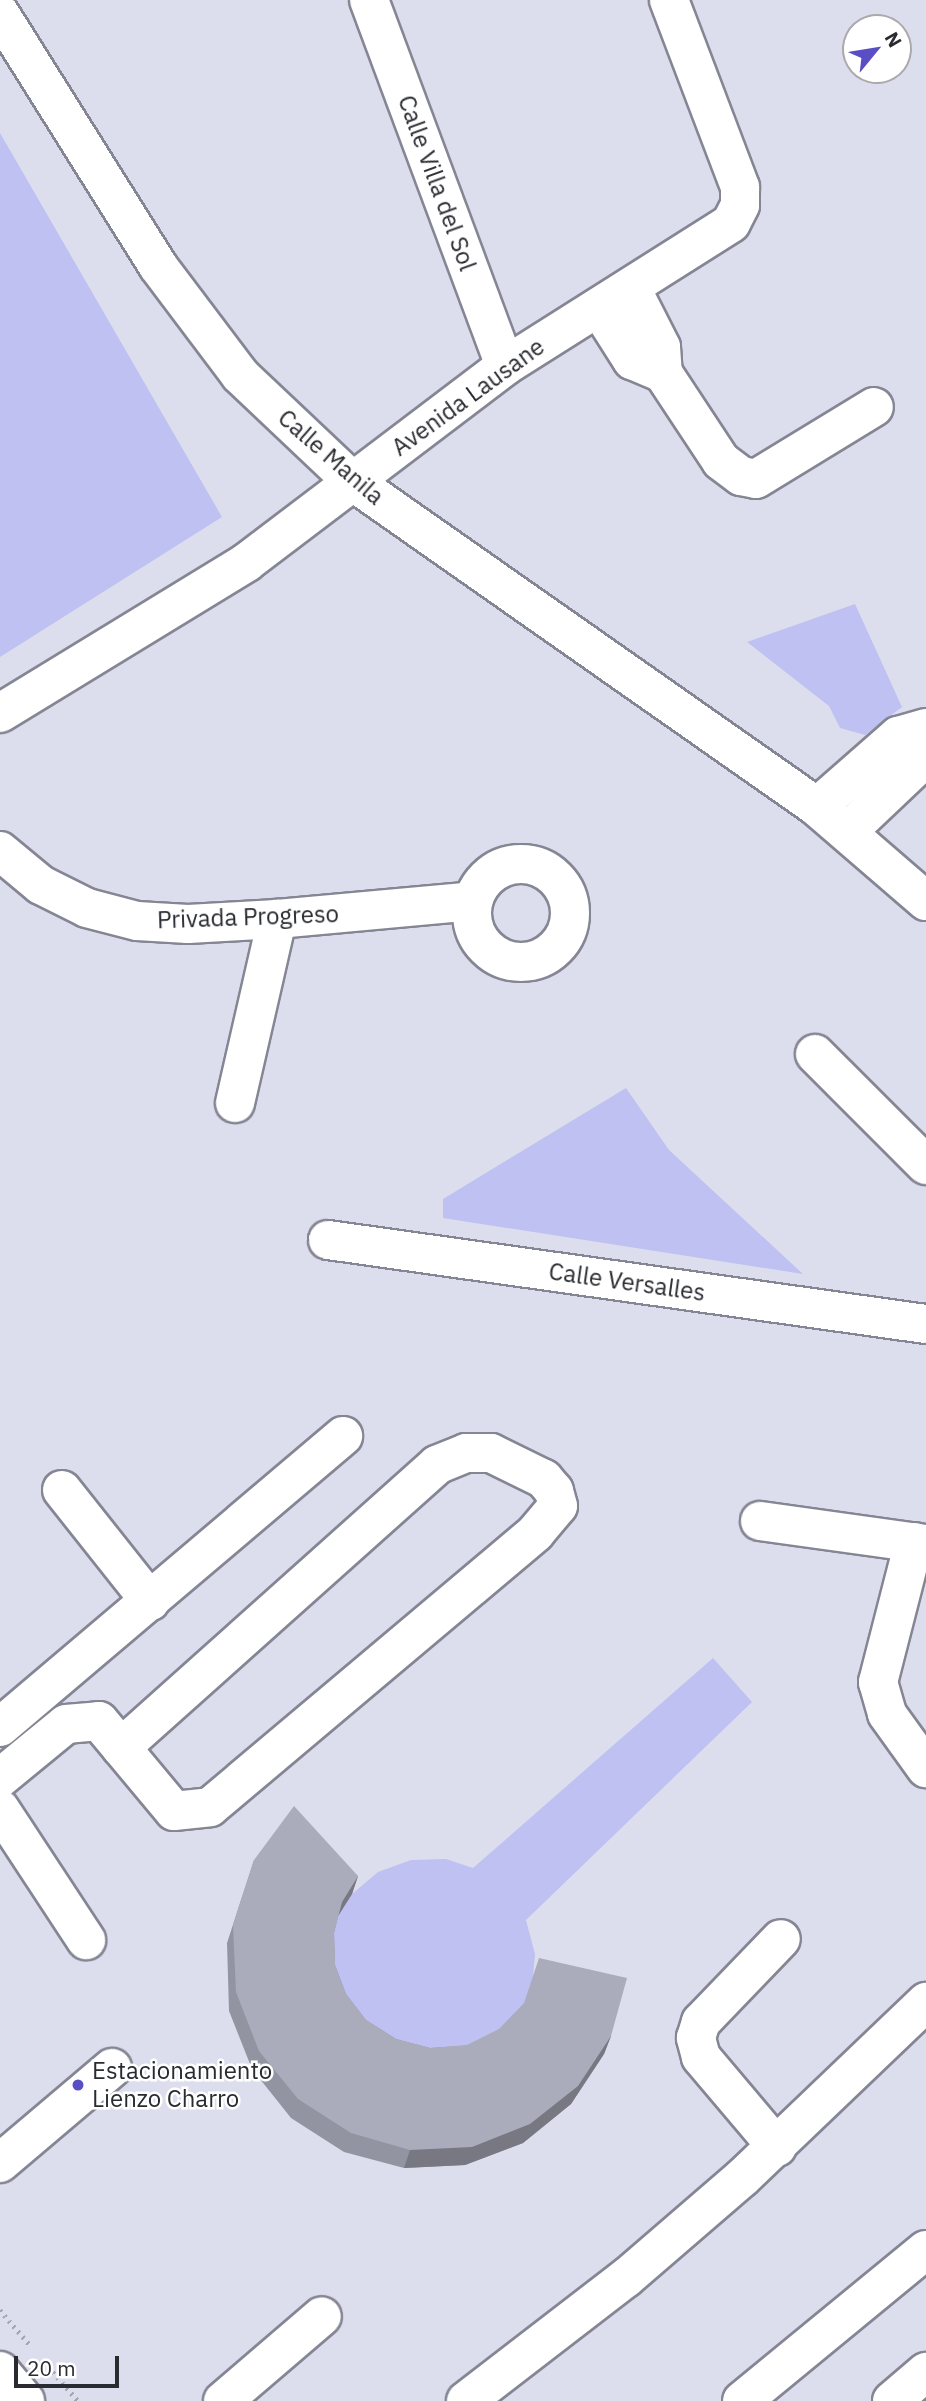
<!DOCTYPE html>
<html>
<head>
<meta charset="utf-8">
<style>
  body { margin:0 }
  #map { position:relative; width:926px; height:2401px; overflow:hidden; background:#dddeed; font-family:"IBM Plex Sans",sans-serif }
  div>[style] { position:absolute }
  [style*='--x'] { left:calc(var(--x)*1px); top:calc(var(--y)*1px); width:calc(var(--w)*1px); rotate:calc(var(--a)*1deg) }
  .green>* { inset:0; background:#bec1f1 }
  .path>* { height:4.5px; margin-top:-2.25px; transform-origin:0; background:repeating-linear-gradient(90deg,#a5a6b1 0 2px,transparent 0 7px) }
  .roads { filter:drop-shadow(2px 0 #858694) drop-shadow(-2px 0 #858694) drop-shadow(0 2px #858694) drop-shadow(0 -2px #858694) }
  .minor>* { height:38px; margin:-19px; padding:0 19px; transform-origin:19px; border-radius:19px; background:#fff }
  .minor>.ring { margin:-19px; padding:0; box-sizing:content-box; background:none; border:38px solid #fff; border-radius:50% }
  .wall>* { inset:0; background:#9394a1 }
  .shaded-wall>* { inset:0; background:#787883 }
  .building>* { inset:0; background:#abacbb }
  .dots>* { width:19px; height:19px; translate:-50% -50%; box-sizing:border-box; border:4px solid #fff; border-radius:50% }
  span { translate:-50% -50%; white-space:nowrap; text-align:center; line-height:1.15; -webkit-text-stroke:5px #fff; paint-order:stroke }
  .street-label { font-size:24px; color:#2a2b30 }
  .poi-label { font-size:24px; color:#2a2b30 }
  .left { translate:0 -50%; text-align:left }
  .north { position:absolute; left:842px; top:14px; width:70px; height:70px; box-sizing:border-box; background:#fff; border:2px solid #aaaaac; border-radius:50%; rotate:60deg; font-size:19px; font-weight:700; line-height:28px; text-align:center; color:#2a2b30 }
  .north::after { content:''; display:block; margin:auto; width:24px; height:32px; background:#5a4ec6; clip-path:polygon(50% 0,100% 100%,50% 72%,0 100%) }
  .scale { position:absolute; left:14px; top:2356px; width:105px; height:32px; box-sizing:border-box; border:4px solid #2a2b30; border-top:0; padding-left:9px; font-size:21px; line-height:24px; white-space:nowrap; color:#2a2b30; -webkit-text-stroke:5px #fff; paint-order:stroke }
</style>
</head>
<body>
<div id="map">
  <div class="green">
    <i style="clip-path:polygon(0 133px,222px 517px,0 657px)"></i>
    <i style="clip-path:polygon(855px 604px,902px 707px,865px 735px,840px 728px,829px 706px,747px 642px)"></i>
    <i style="clip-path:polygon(626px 1088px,669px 1150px,803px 1274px,443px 1218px,443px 1199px)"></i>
    <i style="clip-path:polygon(713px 1658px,752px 1702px,526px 1920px,535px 1954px,532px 1989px,517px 2021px,460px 2063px,359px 2038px,327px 1951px,335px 1921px,352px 1894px,378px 1872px,411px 1860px,446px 1859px,473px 1868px)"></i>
  </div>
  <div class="path">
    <i style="--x:0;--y:2310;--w:45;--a:49.5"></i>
    <i style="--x:53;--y:2372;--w:38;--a:49"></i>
  </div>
  <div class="roads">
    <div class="minor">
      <i style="--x:369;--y:0;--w:390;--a:69.6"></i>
      <i style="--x:0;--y:14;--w:297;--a:57.9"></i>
      <i style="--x:158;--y:266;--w:136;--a:53"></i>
      <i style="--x:240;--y:375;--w:154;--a:43.4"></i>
      <i style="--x:352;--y:481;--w:568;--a:35.03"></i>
      <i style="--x:817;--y:807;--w:144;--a:40.8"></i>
      <i style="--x:631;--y:288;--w:66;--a:63"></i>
      <i style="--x:661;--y:347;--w:26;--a:86"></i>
      <i style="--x:663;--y:373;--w:105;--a:56.6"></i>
      <i style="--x:721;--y:461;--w:25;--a:37"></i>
      <i style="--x:741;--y:476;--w:15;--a:11"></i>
      <i style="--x:756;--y:479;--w:138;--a:-31.4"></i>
      <i style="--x:599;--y:308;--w:62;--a:57.6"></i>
      <i style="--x:632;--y:360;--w:34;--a:23"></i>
      <i style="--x:0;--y:713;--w:289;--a:-31.4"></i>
      <i style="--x:247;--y:562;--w:324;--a:-37.2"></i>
      <i style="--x:505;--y:366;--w:267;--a:-32.3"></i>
      <i style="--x:731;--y:223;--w:20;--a:-63"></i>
      <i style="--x:740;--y:205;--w:18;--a:-90"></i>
      <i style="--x:740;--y:187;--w:200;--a:-110.8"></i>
      <i style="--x:817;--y:807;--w:108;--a:-41.2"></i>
      <i style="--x:898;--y:736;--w:29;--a:-16"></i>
      <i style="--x:847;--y:832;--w:109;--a:-43.5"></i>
      <i style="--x:0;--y:851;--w:53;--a:39.7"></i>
      <i style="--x:41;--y:885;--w:51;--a:26.6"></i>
      <i style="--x:87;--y:908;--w:52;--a:14.6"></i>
      <i style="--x:137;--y:921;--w:51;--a:3.4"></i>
      <i style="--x:188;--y:924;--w:89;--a:-3.2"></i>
      <i style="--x:277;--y:919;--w:197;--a:-5.2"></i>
      <i class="ring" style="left:472px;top:864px;width:60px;height:60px"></i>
      <i style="--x:815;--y:1054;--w:157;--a:45"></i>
      <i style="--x:235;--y:1103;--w:189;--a:-77.1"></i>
      <i style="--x:328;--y:1240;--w:604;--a:8"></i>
      <i style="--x:62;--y:1490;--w:142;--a:51.6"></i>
      <i style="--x:760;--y:1521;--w:168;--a:7.9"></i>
      <i style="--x:914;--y:1542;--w:145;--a:104.4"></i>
      <i style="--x:878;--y:1682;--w:33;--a:74"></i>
      <i style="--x:887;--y:1714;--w:67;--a:54.2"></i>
      <i style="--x:0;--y:1727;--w:450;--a:-40.3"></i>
      <i style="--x:0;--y:1778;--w:85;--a:-39.3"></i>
      <i style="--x:66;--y:1724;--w:33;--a:-5"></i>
      <i style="--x:99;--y:1721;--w:117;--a:50.2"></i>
      <i style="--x:174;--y:1811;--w:36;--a:-6"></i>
      <i style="--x:210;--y:1807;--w:426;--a:-40.1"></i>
      <i style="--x:536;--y:1532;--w:34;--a:-50"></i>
      <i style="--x:558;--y:1506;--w:16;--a:-105"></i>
      <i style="--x:554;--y:1491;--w:16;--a:-130"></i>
      <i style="--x:544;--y:1479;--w:59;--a:-153.9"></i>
      <i style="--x:491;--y:1453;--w:25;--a:180"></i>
      <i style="--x:466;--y:1453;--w:31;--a:158"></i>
      <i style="--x:437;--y:1465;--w:424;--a:138.2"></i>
      <i style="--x:0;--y:1809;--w:157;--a:56.7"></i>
      <i style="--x:777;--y:2147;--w:118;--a:-130.2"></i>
      <i style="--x:701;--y:2057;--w:20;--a:-105"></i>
      <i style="--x:696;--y:2038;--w:17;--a:-73"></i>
      <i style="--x:701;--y:2022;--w:115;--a:-46.1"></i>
      <i style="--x:0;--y:2163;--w:147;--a:-40.3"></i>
      <i style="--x:0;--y:2371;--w:39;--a:50"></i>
      <i style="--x:223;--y:2401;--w:130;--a:-40.6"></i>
      <i style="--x:466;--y:2401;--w:202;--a:-37.6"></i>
      <i style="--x:626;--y:2278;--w:153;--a:-40.8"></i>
      <i style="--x:742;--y:2178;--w:255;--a:-43.7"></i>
      <i style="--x:742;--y:2401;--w:238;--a:-39.4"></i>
      <i style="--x:892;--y:2401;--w:45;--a:-40.5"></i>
    </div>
  </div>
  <div class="wall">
    <i style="clip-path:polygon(254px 1860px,358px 1876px,352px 1894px,338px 1916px,334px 1933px,335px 1965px,346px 1994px,366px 2020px,396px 2039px,430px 2048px,611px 2036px,604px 2054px,571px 2104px,523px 2143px,465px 2165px,404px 2168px,344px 2152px,291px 2118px,252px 2069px,229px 2011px,227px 1943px)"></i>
  </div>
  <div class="shaded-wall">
    <i style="clip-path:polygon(358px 1876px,352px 1894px,335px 1921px,342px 1902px)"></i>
    <i style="clip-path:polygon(611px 2036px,604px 2054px,571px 2104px,523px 2143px,465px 2165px,404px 2168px,410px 2150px)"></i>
  </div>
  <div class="building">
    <i style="clip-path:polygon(294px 1806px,358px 1876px,342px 1902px,334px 1933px,335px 1965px,346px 1994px,366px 2020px,396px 2039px,430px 2048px,467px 2045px,499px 2029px,524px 2003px,539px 1958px,627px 1978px,611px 2036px,578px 2086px,530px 2124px,472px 2147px,410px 2150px,351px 2133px,298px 2099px,259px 2051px,236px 1992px,233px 1925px,254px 1860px)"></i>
  </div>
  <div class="dots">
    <i style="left:78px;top:2085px;background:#5a4ec6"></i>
  </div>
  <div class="street-label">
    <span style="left:437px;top:183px;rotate:70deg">Calle Villa del Sol</span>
    <span style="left:468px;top:397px;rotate:-36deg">Avenida Lausane</span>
    <span style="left:331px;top:457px;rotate:41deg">Calle Manila</span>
    <span style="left:248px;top:917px;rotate:-2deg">Privada Progreso</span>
    <span style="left:627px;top:1282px;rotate:8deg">Calle Versalles</span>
  </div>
  <div class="poi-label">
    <span class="left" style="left:92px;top:2085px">Estacionamiento<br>Lienzo Charro</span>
  </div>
  <div class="north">N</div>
  <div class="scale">20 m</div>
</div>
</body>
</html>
